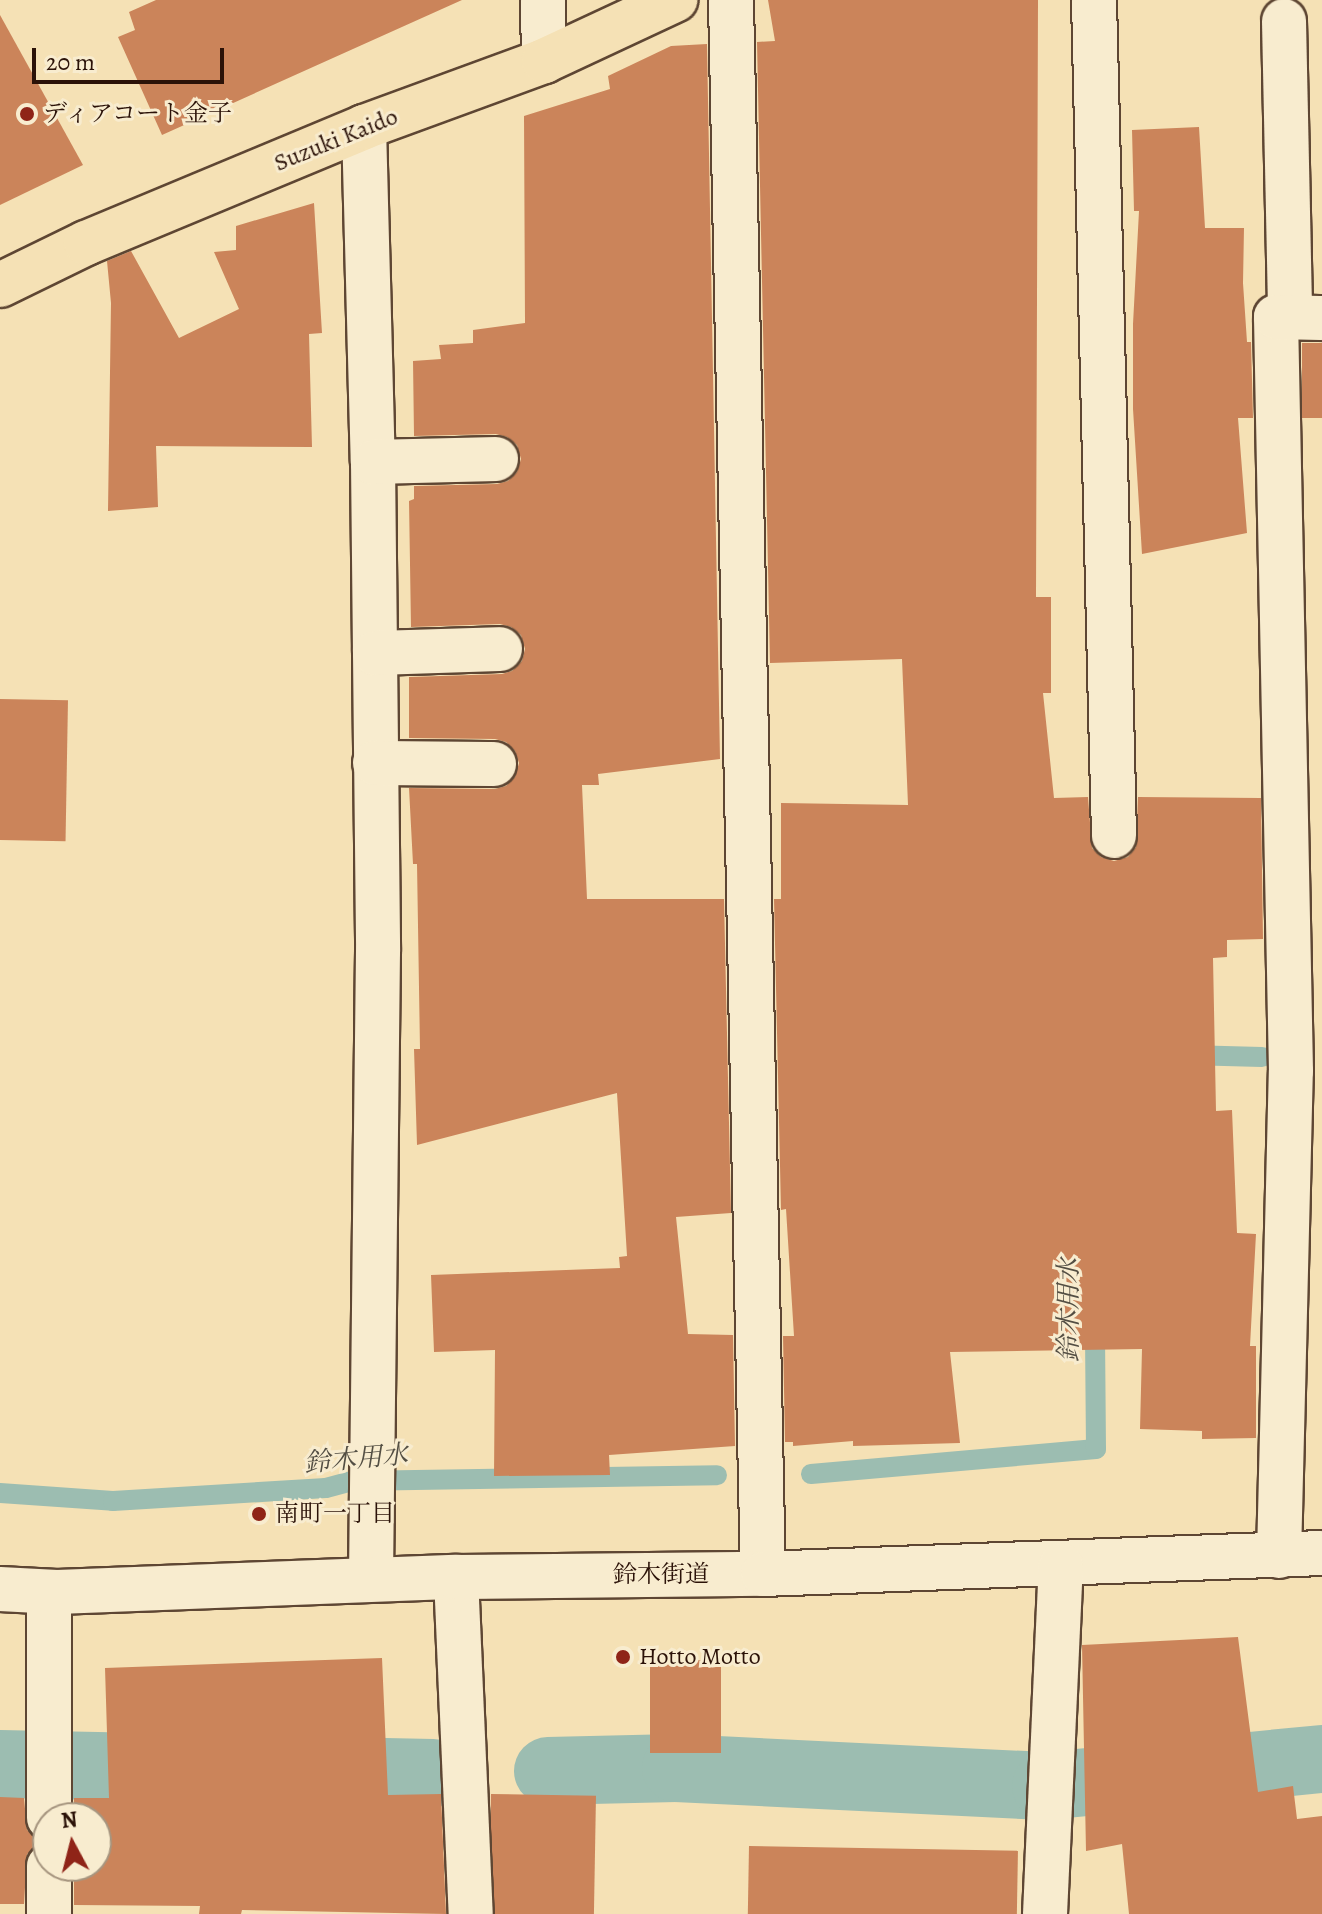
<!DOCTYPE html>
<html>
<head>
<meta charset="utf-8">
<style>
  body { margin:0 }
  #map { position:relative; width:1322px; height:1914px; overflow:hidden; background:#f5e1b5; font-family:Alegreya,"Noto Serif JP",serif }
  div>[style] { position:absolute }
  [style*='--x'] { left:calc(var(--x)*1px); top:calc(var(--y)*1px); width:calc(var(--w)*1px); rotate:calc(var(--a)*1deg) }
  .stream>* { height:20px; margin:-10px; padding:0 10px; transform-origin:10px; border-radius:10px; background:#9cbdb1 }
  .canal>* { height:68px; margin:-34px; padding:0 34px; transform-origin:34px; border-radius:34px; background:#9cbdb1 }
  .building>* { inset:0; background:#cb845a; transform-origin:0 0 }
  .roads { filter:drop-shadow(2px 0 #5e4633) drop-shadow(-2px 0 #5e4633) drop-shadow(0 2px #5e4633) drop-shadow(0 -2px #5e4633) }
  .minor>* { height:44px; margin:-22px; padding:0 22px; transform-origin:22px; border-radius:22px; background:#f8eccf }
  .major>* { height:44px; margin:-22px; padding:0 22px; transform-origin:22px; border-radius:22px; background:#f5e1b5 }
  .dots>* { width:22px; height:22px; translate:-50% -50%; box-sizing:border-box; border:4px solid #f8eccf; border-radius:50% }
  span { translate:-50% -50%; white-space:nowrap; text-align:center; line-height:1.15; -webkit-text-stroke:6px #f8eccf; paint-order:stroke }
  .poi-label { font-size:24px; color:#2b1208 }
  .left { translate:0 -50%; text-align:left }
  .street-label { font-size:24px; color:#2b1208 }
  .water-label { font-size:26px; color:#534e43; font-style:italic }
  .north { position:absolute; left:32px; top:1802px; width:80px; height:80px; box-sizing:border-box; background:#f8eccf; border:2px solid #a6957f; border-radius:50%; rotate:353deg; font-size:22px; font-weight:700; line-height:32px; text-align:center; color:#2b1208 }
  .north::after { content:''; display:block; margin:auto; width:28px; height:36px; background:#8f2418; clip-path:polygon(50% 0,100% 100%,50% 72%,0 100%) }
  .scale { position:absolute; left:32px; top:48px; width:192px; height:36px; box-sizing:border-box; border:4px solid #2b1208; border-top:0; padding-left:10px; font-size:24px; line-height:28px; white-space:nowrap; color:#2b1208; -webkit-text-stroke:6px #f8eccf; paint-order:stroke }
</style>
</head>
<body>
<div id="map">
  <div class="stream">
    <i style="--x:1187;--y:1055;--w:75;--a:1.5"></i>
    <i style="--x:811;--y:1474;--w:286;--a:-5"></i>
    <i style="--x:1096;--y:1449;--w:126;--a:-90.5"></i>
    <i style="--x:0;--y:1493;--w:113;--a:4"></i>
    <i style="--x:113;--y:1501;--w:213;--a:-3.5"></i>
    <i style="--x:326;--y:1488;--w:27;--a:-15"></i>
    <i style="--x:352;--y:1481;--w:365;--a:-0.9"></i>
  </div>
  <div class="canal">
    <i style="--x:0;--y:1764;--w:433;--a:1.2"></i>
    <i style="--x:548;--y:1771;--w:128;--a:-1.3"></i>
    <i style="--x:676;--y:1768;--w:370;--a:2.8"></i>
    <i style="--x:1046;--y:1786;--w:277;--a:-5.6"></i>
  </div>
  <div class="building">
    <i style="clip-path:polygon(156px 0,462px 0,162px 135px,118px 37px,135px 30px,129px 12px)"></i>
    <i style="clip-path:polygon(768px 0,1038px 0,1036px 597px,1051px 597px,1051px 693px,1043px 693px,1054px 798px,1088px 797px,1092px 848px,1101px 857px,1114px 861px,1128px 857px,1136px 847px,1138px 797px,1261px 798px,1263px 939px,1227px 940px,1227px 957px,1213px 958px,1216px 1111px,1232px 1110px,1237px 1233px,1256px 1234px,1250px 1346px,1256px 1346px,1256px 1438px,1202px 1439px,1202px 1431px,1140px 1429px,1142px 1349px,950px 1352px,960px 1443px,853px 1446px,853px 1441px,793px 1446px,793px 1442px,785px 1442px,783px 1336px,794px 1336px,786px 1209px,781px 1210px,774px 899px,781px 899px,781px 803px,908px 805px,902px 659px,770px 663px,757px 42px,775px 41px)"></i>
    <i style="clip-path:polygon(0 15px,83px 165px,0 205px)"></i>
    <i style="clip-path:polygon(707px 44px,720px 759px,598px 774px,599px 785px,582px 785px,587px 899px,724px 899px,731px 1213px,676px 1217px,688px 1334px,733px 1335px,735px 1446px,609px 1455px,610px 1475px,494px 1476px,495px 1350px,434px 1352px,431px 1275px,620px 1268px,619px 1257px,627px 1256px,617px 1093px,417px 1145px,414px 1049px,420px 1049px,417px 864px,413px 864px,409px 788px,495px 789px,506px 786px,515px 777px,519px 763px,515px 751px,506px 742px,495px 739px,409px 738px,409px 677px,502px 674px,512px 671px,522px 661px,525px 649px,521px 635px,511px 627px,500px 624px,411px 627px,409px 501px,414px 499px,414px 486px,497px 484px,508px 481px,517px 472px,521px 459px,517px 445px,507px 437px,496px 434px,414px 436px,413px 361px,441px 359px,439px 345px,473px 343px,473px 330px,525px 323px,524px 116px,610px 89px,608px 76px,671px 46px)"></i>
    <i style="clip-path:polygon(1199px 127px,1205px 228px,1244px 228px,1243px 283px,1247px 342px,1251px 342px,1253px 418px,1238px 418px,1247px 533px,1142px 554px,1133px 409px,1133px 324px,1139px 211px,1134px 211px,1132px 130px)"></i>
    <i style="clip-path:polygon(314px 203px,322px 333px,309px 334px,312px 447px,156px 446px,158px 507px,108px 511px,111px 303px,107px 261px,131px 251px,179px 338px,239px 309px,214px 252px,236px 250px,236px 226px)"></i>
    <i style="left:1302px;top:343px;width:20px;height:75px"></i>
    <i style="left:0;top:699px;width:68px;height:141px;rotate:1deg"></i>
    <i style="clip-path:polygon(1238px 1637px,1258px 1792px,1293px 1786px,1297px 1819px,1322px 1816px,1322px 1914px,1129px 1914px,1122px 1844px,1086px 1851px,1082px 1645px)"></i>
    <i style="clip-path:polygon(382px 1658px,388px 1795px,441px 1794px,446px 1914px,242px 1910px,241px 1914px,199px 1914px,200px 1906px,74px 1905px,74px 1866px,96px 1866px,96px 1818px,74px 1818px,74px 1798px,109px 1798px,105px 1668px)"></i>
    <i style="left:650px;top:1660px;width:71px;height:93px"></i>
    <i style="left:491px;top:1794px;width:105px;height:120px;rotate:1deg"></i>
    <i style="clip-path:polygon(0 1797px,24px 1798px,27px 1830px,45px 1842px,27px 1854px,24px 1904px,0 1904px)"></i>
    <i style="left:749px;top:1846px;width:269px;height:68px;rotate:1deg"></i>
  </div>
  <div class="roads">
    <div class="minor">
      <i style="--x:543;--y:0;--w:61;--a:89.1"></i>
      <i style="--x:731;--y:0;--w:1574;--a:88.84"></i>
      <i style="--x:1094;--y:0;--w:836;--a:88.63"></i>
      <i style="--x:1284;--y:21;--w:297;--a:88.8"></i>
      <i style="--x:364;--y:127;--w:335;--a:88.5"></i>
      <i style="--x:373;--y:462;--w:489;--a:89.4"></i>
      <i style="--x:378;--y:951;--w:628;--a:90.64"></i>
      <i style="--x:373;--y:462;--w:123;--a:-1.4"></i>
      <i style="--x:375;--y:653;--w:125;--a:-1.8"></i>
      <i style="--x:375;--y:763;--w:119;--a:0.5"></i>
      <i style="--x:1279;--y:1556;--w:485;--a:-88.6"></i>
      <i style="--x:1291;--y:1071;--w:754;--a:-91.14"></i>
      <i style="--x:1276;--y:317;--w:46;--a:1.2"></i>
      <i style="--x:456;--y:1577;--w:337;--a:87.5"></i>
      <i style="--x:0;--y:1589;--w:57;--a:3"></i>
      <i style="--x:57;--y:1592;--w:399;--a:-2.2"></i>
      <i style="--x:456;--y:1577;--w:307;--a:-0.6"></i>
      <i style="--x:763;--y:1574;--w:559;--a:-2.15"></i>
      <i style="--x:49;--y:1818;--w:226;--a:-90"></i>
      <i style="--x:49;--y:1866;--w:48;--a:90"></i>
      <i style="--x:1045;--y:1914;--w:349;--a:-87.4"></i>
    </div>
    <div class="major">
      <i style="--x:0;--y:285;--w:96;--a:-26"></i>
      <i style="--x:86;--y:243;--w:301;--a:-22.6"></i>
      <i style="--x:364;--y:127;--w:192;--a:-20.1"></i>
      <i style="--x:544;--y:61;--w:145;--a:-25"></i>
    </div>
  </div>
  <div class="dots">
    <i style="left:27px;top:114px;background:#8f2418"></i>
    <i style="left:259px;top:1514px;background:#8f2418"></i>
    <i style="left:623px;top:1657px;background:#8f2418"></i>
  </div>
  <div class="poi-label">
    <span class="left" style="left:43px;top:114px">ディアコート金子</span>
    <span class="left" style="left:275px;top:1514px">南町一丁目</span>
    <span class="left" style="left:639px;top:1657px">Hotto Motto</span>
  </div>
  <div class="street-label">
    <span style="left:336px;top:140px;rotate:-22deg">Suzuki Kaido</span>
    <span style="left:661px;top:1575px">鈴木街道</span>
  </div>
  <div class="water-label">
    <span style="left:1069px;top:1310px;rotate:-90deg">鈴木用水</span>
    <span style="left:356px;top:1459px;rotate:-5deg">鈴木用水</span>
  </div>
  <div class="north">N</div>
  <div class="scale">20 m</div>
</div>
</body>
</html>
